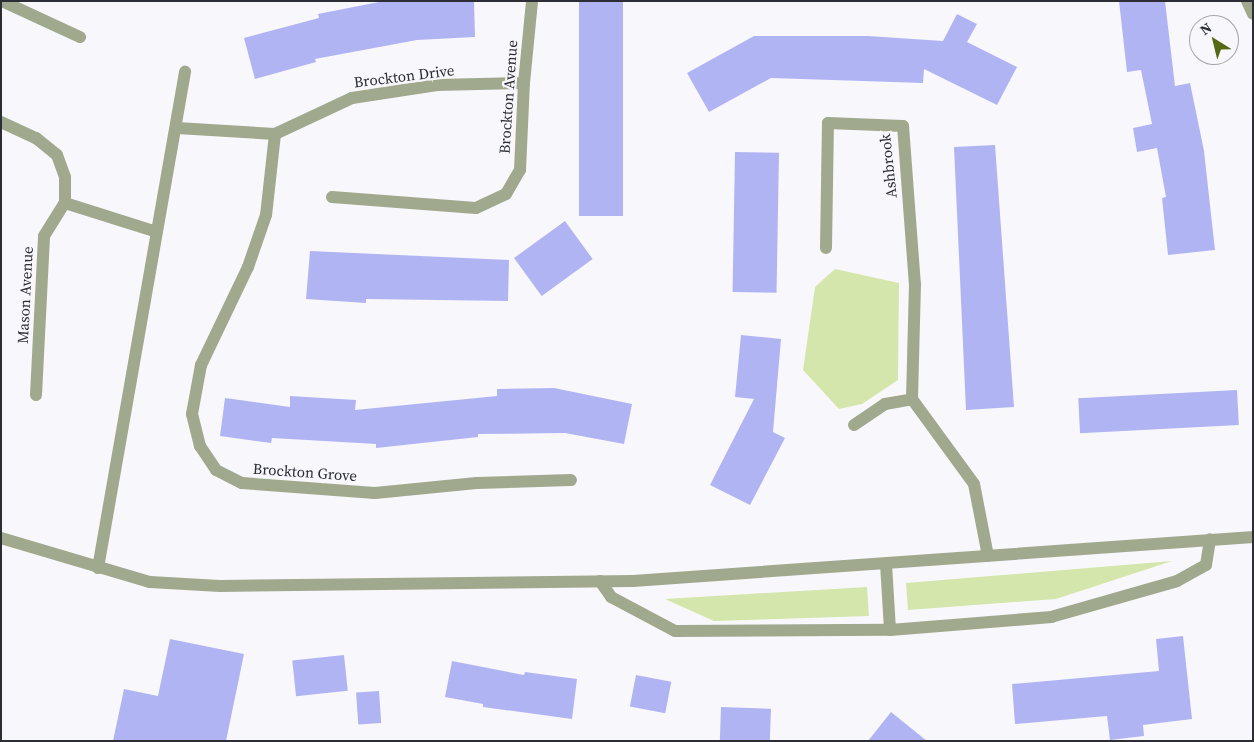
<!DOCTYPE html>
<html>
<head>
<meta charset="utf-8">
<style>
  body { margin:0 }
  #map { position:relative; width:1254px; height:742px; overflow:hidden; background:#f8f8fc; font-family:"Source Serif 4",serif }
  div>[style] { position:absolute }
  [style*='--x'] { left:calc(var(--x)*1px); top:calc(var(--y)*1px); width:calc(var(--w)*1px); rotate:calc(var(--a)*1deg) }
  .green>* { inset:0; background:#d4e6ab }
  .building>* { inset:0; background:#b1b4f3; transform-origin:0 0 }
  .minor>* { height:12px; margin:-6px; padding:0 6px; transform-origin:6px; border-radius:6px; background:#a0a98e }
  span { translate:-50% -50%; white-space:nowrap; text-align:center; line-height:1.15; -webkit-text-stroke:4.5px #f8f8fc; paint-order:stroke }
  .street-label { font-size:15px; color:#2c2d35 }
  .frame { position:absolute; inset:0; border:2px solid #2c2d35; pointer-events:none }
  .north { position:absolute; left:1189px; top:15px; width:50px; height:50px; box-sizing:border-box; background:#f8f8fc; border:1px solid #a6a7ac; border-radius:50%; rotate:324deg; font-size:14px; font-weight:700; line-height:20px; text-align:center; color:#2c2d35 }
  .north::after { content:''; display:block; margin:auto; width:18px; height:22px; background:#556813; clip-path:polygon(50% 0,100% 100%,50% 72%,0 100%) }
</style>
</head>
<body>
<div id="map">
  <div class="green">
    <i style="clip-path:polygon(835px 269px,899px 283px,898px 380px,862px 404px,839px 409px,803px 370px,815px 287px)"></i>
    <i style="clip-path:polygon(1172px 561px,1056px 599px,908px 610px,906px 583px)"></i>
    <i style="clip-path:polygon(867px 587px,869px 616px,714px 621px,665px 599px)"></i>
  </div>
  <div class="building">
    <i style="clip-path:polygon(384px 1px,474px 1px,475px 37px,417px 40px,315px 59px,316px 62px,255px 79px,244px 38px,319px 18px,318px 14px)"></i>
    <i style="left:579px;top:1px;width:44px;height:215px"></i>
    <i style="clip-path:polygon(1119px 1px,1165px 1px,1175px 86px,1190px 83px,1204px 151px,1215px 250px,1168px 255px,1162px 198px,1166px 197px,1157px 148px,1137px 152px,1133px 128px,1152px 124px,1141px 70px,1127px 72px)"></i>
    <i style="clip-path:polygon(957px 14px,977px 24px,967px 42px,1017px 67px,997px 105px,924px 69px,923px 83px,771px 78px,709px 112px,687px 73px,754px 36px,868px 36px,943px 41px)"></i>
    <i style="clip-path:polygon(995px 145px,1014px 407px,966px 410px,954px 147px)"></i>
    <i style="left:735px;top:152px;width:44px;height:140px;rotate:1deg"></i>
    <i style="left:565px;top:221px;width:47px;height:63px;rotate:54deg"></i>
    <i style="clip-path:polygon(310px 251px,509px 260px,508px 301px,366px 299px,366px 303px,306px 299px)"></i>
    <i style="clip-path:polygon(741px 335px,781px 339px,773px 432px,785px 438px,750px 505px,710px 485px,754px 399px,735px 397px)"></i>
    <i style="clip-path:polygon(554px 388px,632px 404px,624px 444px,565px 433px,478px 434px,478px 437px,376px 448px,376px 444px,272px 438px,271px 443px,220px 436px,225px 398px,290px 407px,290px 396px,356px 400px,355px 410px,497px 396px,497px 389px)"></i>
    <i style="left:1237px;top:390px;width:35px;height:159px;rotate:87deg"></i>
    <i style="clip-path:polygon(1183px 636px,1192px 719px,1143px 725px,1144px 736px,1110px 740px,1107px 716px,1015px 724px,1012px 684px,1159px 671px,1156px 639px)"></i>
    <i style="clip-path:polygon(170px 639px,244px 654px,226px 741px,113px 741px,124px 689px,158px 696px)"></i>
    <i style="left:344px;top:655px;width:36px;height:52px;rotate:84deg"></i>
    <i style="clip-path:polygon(452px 661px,524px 675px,525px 672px,577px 679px,572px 719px,483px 707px,483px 704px,445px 697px)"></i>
    <i style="left:636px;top:675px;width:36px;height:32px;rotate:11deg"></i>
    <i style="left:379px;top:691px;width:32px;height:23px;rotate:86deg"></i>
    <i style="left:721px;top:707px;width:50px;height:34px;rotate:2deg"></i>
    <i style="clip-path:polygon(891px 712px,927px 741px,868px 741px)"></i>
  </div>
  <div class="minor">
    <i style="--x:2;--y:1;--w:86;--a:24.8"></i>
    <i style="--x:1247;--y:1;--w:14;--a:65"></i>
    <i style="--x:1;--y:122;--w:38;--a:25"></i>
    <i style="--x:36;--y:138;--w:27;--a:39"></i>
    <i style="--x:57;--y:155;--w:23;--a:70"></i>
    <i style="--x:65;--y:177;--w:26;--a:90"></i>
    <i style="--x:65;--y:203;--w:96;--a:17.5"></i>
    <i style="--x:177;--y:128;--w:98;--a:3.5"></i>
    <i style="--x:275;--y:134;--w:85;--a:-25.1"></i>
    <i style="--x:352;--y:98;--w:86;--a:-8.7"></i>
    <i style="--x:437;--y:85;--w:87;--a:-1.3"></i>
    <i style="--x:275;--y:134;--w:81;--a:96.3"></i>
    <i style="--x:266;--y:215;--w:55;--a:109.1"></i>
    <i style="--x:248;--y:267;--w:109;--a:115.6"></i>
    <i style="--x:201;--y:365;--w:50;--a:100.4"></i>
    <i style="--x:192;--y:414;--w:33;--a:76"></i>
    <i style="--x:200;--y:446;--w:29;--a:56"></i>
    <i style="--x:216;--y:470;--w:29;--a:27"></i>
    <i style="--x:242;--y:483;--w:133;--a:4.3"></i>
    <i style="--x:375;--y:493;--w:102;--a:-5.6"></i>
    <i style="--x:477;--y:483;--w:94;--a:-1.8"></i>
    <i style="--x:332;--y:197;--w:144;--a:4.4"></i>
    <i style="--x:476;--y:208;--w:33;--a:-25"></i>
    <i style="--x:506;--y:194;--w:28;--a:-60"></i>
    <i style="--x:520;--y:170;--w:87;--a:-87.4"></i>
    <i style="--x:524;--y:83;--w:82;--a:-84.4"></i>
    <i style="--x:826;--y:248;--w:125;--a:-89.1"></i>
    <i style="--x:828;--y:123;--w:75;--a:2.3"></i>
    <i style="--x:903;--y:126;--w:158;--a:85.7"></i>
    <i style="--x:915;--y:284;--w:115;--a:91.5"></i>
    <i style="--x:912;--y:399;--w:105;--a:53.9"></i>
    <i style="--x:974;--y:484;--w:73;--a:79"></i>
    <i style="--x:36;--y:395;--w:159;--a:-87.1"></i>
    <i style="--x:44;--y:236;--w:39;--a:-58"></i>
    <i style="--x:854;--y:425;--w:37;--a:-34"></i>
    <i style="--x:885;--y:404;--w:27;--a:-10"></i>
    <i style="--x:1;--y:538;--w:155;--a:16.5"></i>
    <i style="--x:150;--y:582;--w:70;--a:3.3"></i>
    <i style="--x:220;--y:586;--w:413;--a:-0.7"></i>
    <i style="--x:633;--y:581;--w:622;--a:-4.06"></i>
    <i style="--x:886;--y:564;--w:66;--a:86.5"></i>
    <i style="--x:98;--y:568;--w:504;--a:-80.05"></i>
    <i style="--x:600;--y:581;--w:19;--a:55"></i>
    <i style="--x:611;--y:597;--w:72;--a:28"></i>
    <i style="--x:675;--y:631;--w:215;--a:-0.3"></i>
    <i style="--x:890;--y:630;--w:162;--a:-4.6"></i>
    <i style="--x:1051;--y:617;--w:131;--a:-15.9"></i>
    <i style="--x:1177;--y:581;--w:33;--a:-29"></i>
    <i style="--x:1206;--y:565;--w:26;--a:-81"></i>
  </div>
  <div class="street-label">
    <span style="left:404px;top:76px;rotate:-7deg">Brockton Drive</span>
    <span style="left:508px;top:97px;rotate:-86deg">Brockton Avenue</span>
    <span style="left:888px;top:166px;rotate:-96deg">Ashbrook</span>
    <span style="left:25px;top:295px;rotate:-87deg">Mason Avenue</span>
    <span style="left:305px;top:472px;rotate:4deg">Brockton Grove</span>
  </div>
  <div class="frame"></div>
  <div class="north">N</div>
</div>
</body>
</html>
